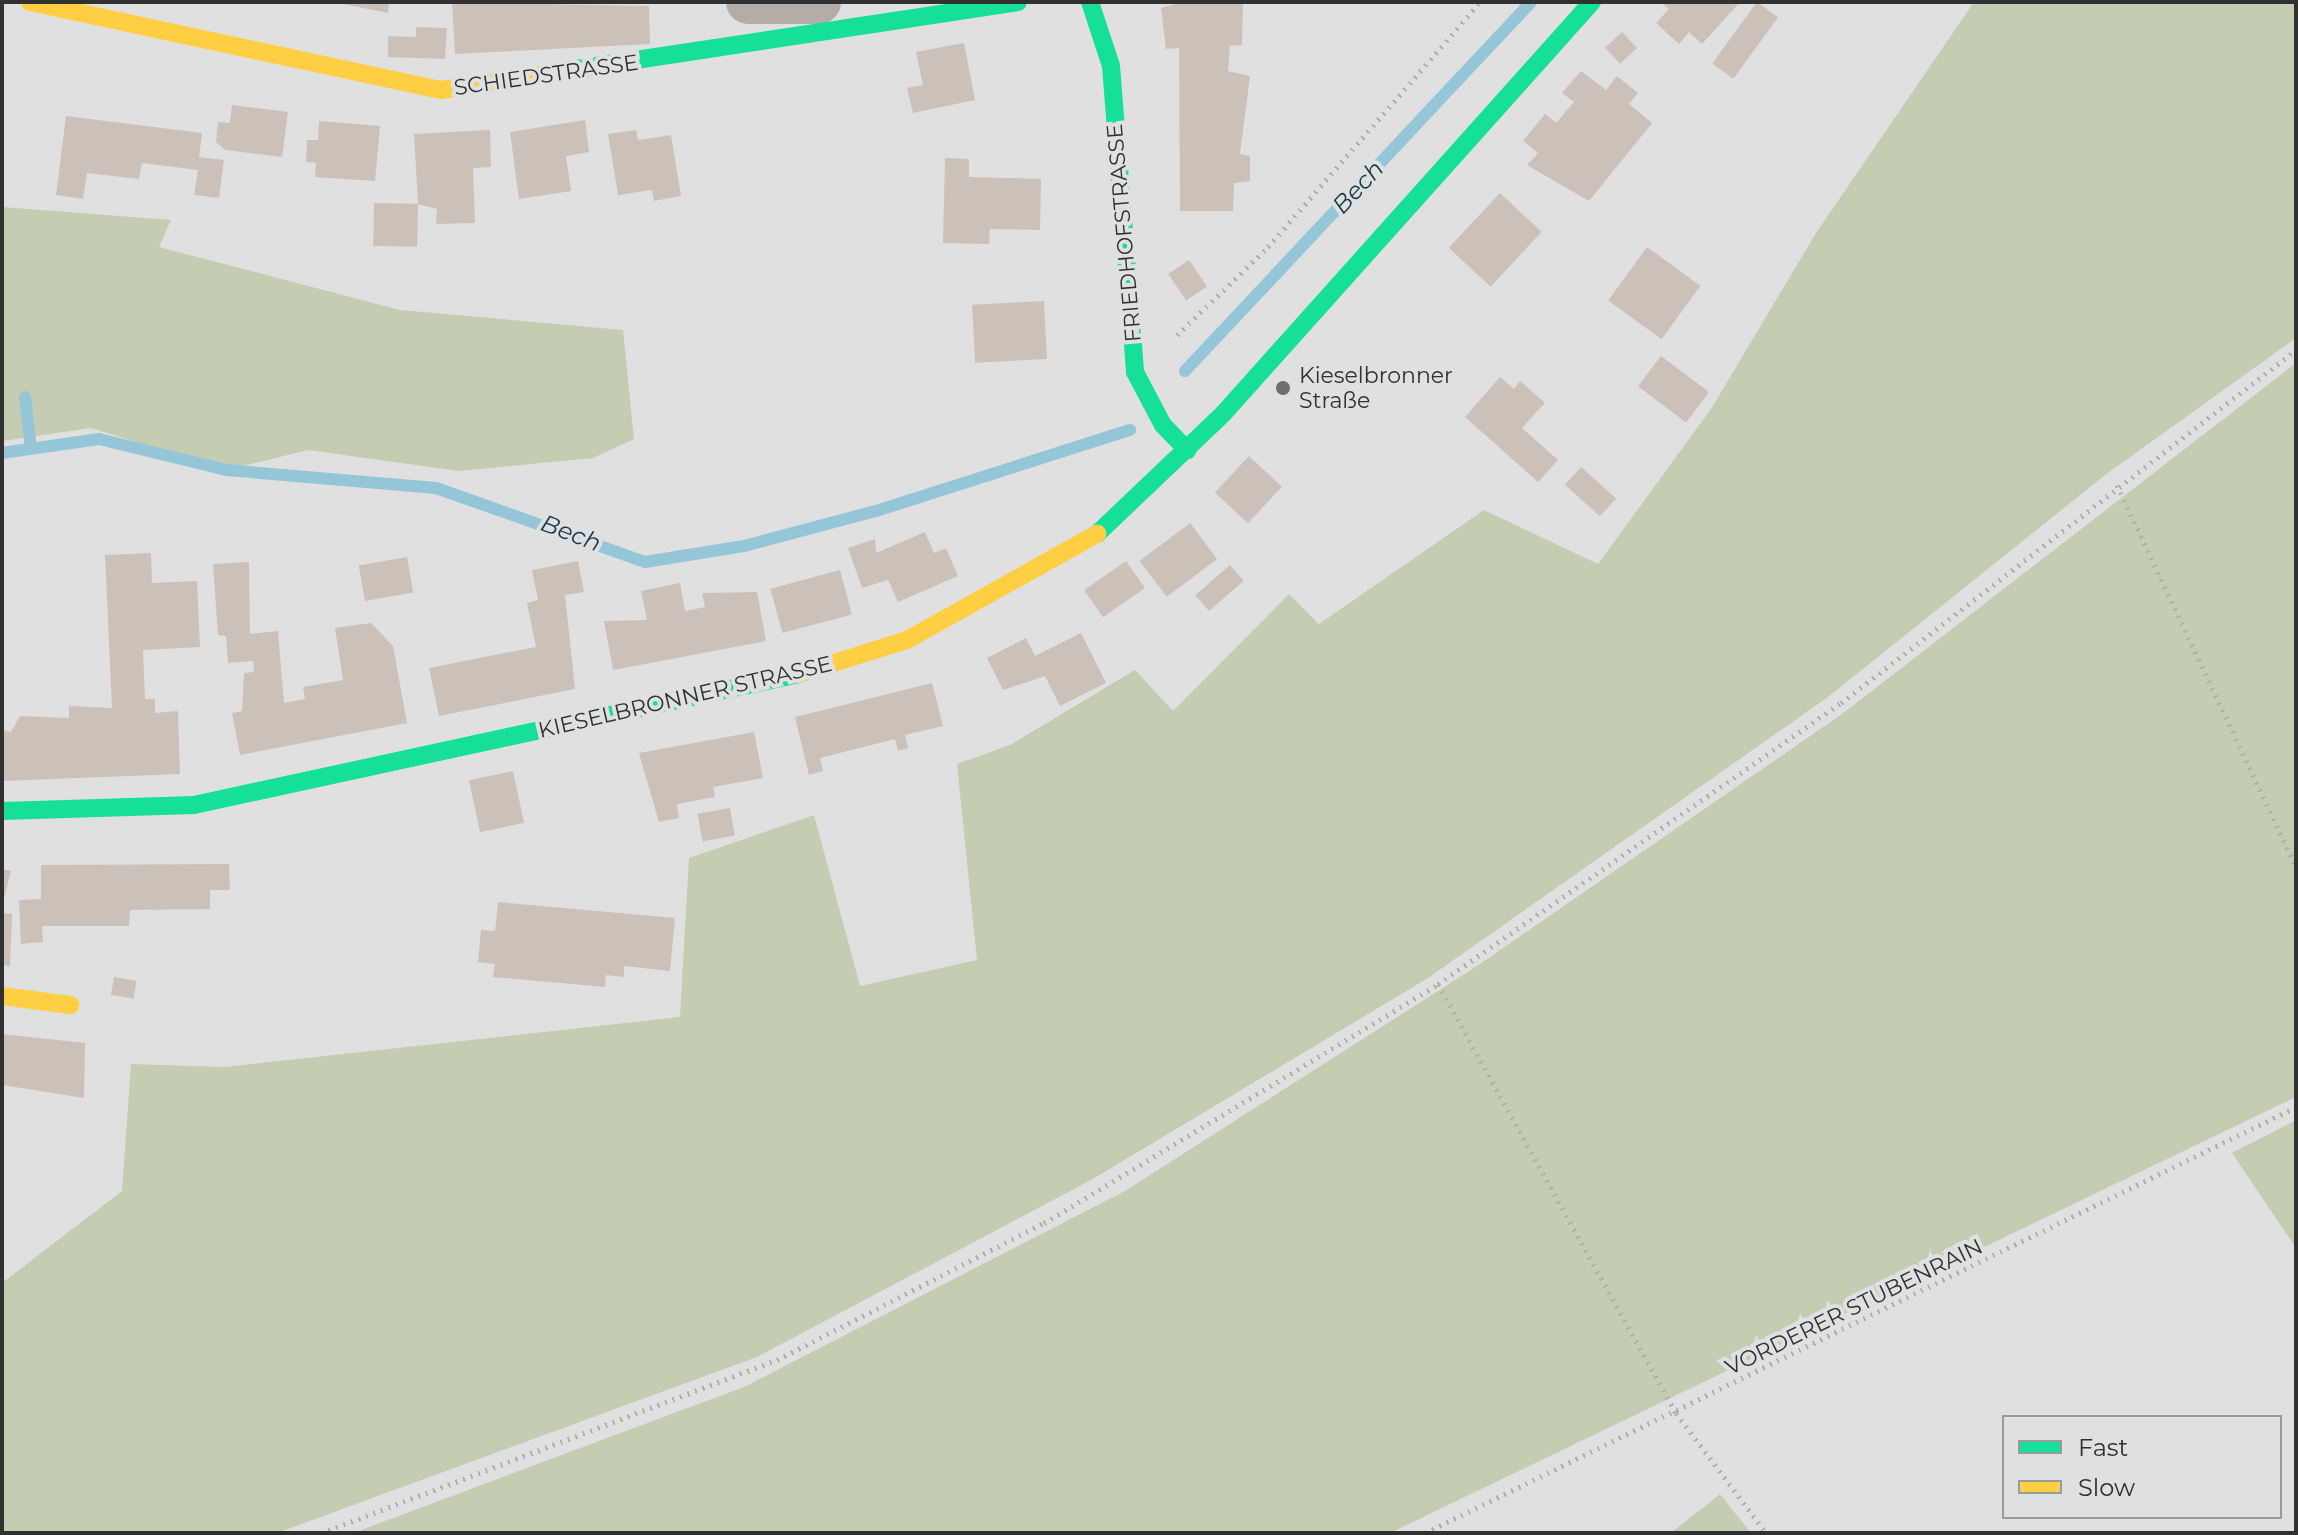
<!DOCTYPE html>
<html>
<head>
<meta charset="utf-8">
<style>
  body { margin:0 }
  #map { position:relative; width:2298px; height:1535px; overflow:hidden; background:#e0e0e0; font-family:Montserrat,sans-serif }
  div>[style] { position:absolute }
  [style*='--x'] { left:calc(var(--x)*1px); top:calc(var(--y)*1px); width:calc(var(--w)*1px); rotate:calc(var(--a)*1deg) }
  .green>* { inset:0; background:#c4ccb2 }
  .stream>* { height:12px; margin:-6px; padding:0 6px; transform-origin:6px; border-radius:6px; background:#95c6d8 }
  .building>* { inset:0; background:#cbc1b9; transform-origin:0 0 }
  .path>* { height:5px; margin-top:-2.5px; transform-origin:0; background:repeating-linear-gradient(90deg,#b3afab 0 2px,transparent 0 8px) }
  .street>* { height:44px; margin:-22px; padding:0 22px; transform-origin:22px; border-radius:22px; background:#b3aca7 }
  .fast>* { height:18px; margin:-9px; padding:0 9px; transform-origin:9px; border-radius:9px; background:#16e098 }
  .slow>* { height:18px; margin:-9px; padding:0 9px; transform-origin:9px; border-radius:9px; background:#ffcf43 }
  .dots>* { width:22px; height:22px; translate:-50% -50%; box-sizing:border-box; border:4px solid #dfe0e1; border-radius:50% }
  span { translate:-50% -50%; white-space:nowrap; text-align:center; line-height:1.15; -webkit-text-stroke:8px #dfe0e1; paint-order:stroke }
  .street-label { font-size:22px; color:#313132 }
  .poi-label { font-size:22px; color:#313132 }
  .left { translate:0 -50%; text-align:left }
  .water-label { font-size:24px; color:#183a45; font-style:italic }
  .frame { position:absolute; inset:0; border:4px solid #313132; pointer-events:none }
  .legend { position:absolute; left:2002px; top:1415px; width:280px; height:104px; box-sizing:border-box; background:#dfe0e1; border:2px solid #999a9b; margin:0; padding:10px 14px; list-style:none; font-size:24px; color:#313132 }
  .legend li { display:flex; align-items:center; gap:16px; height:40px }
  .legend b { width:40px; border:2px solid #999a9b }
</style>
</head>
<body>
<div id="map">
  <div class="green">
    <i style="clip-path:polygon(1974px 2px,2296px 2px,2296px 338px,2105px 475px,1828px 697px,1428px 978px,1091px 1180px,757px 1357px,277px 1533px,2px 1533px,2px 1283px,122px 1191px,131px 1064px,225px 1067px,680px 1017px,689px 858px,814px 815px,860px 986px,977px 960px,957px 764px,1010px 745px,1135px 670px,1173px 711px,1289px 594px,1319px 624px,1484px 510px,1598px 564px,1711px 409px,1816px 233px)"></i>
    <i style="clip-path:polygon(2px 207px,171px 220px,159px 247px,400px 310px,623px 330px,634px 439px,593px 458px,459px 471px,308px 450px,226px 470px,91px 428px,2px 441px)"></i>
    <i style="clip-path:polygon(2296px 363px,2296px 1097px,1390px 1533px,353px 1533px,744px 1387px,1125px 1191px,1477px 966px,1842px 714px)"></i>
    <i style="clip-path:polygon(2296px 1120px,2296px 1248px,2232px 1153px)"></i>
    <i style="clip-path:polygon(1720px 1494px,1751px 1533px,1671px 1533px)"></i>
  </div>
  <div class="stream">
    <i style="--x:1185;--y:371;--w:506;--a:-46.84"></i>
    <i style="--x:25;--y:397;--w:52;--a:83.4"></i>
    <i style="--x:2;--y:453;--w:98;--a:-8.2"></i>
    <i style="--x:99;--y:439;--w:131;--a:13.7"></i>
    <i style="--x:226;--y:470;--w:211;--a:4.9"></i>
    <i style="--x:436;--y:488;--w:222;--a:19.5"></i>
    <i style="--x:645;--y:562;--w:100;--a:-9.2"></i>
    <i style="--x:744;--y:546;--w:137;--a:-14.9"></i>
    <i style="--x:876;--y:511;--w:267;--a:-17.7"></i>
  </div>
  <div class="building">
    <i style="clip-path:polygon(334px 2px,389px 2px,388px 13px)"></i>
    <i style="clip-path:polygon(452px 2px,649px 6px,650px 44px,455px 54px)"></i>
    <i style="clip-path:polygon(1183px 2px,1243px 2px,1242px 45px,1230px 46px,1228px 71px,1250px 76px,1240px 154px,1250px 156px,1250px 181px,1234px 183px,1233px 211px,1180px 211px,1179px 48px,1166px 49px,1161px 8px)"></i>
    <i style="clip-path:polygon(1661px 2px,1740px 2px,1702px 44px,1689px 32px,1679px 44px,1656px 23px,1669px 9px)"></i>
    <i style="left:1757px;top:2px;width:26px;height:76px;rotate:36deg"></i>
    <i style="clip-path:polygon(416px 27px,447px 28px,445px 59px,388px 57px,388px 36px,416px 37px)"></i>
    <i style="left:1622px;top:32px;width:22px;height:23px;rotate:47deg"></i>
    <i style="clip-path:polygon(964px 43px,975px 100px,913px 113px,907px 88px,923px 85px,916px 52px)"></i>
    <i style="clip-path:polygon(1581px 71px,1606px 90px,1617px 76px,1638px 93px,1629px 104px,1652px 123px,1589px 201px,1527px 165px,1538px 153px,1523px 141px,1545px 114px,1556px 123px,1574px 102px,1562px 93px)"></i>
    <i style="clip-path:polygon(232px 105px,288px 112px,282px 157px,225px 150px,216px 142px,218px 122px,230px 123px)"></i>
    <i style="clip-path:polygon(66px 116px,202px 133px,199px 157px,224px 160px,219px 198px,194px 195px,198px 170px,142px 163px,139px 179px,87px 173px,83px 199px,56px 195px)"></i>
    <i style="clip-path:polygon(585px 120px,589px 152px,566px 156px,571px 191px,519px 199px,510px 132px)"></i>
    <i style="clip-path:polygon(319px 121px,380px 126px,375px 181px,315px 177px,316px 163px,306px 162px,307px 140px,318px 140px)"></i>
    <i style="clip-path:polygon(490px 130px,491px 167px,473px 168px,475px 223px,436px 224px,437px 209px,418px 204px,414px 134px)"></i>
    <i style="clip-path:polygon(636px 130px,638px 140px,671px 135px,681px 196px,654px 201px,652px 190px,618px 195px,608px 134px)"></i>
    <i style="clip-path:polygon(945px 158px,969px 159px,969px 177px,1041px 179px,1040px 230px,990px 229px,989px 244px,943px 243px)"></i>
    <i style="left:1500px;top:193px;width:57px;height:75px;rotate:43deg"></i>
    <i style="left:374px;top:203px;width:44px;height:43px;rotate:1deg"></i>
    <i style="left:1647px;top:247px;width:66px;height:66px;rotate:36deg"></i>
    <i style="left:1189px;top:260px;width:32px;height:25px;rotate:56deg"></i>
    <i style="left:1044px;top:301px;width:58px;height:72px;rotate:87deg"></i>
    <i style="left:1661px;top:356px;width:60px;height:38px;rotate:37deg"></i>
    <i style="clip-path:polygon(1500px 377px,1514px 389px,1520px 381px,1545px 403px,1522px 428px,1558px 460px,1538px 482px,1465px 417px)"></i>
    <i style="left:1249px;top:456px;width:45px;height:50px;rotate:43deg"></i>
    <i style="left:1581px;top:467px;width:47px;height:24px;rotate:42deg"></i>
    <i style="left:1190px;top:523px;width:45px;height:63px;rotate:53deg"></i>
    <i style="clip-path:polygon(925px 532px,934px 553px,946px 548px,958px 576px,898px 602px,888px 580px,862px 588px,848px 548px,875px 539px,876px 553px)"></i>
    <i style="clip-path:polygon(151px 553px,152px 583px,197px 581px,200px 647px,143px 650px,145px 699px,155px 699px,155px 713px,178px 711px,180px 774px,2px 781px,2px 730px,11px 732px,20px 716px,69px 718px,69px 706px,112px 708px,105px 555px)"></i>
    <i style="left:407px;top:557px;width:36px;height:49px;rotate:80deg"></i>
    <i style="clip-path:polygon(578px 561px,584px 592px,565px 595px,575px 689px,439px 716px,429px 668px,536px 647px,527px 603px,538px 600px,532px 570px)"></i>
    <i style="left:1126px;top:561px;width:33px;height:51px;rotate:55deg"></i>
    <i style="clip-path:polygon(249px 562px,250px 634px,278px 631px,284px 703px,305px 699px,303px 687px,343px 680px,335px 628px,371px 623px,393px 646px,407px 723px,240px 755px,232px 713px,242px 711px,244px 673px,254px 672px,253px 661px,228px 663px,226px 636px,218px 635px,213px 564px)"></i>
    <i style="left:1230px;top:565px;width:21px;height:46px;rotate:49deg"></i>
    <i style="left:840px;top:570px;width:46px;height:72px;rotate:75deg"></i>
    <i style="clip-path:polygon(680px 583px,685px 611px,705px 607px,702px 593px,757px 592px,766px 641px,613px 670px,604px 621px,647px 620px,641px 591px)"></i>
    <i style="clip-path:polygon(1081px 633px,1106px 683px,1060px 706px,1045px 676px,1003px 690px,987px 658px,1026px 638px,1035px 656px)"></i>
    <i style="clip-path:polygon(932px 683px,943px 726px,905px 735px,908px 748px,898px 751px,895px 739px,820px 758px,823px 771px,809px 775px,795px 717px)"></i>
    <i style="clip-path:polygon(754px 732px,763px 778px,713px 787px,715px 797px,677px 804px,679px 818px,659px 822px,639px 753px)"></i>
    <i style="left:513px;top:771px;width:53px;height:45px;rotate:78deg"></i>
    <i style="left:730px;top:808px;width:28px;height:33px;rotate:80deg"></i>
    <i style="clip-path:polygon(229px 864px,230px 890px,210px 890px,210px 909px,130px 910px,129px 926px,42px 926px,43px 942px,21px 944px,19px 900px,41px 899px,41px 865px)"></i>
    <i style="clip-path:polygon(2px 869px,11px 871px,3px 902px,2px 901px)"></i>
    <i style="clip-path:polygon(498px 902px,675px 918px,670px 971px,624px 966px,624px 977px,606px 975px,605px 987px,493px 977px,495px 964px,478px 962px,481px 930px,495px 931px)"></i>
    <i style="clip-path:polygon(2px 913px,12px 914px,10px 967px,2px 964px)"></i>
    <i style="left:114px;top:977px;width:23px;height:18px;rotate:10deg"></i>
    <i style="clip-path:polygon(2px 1034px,85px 1043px,84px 1098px,2px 1085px)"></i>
  </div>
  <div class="path">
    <i style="--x:1177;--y:335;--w:127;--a:-44"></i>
    <i style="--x:1268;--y:247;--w:324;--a:-49.1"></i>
    <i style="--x:2117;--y:485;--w:422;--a:64.9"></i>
    <i style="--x:1438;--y:984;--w:491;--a:61"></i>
    <i style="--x:1676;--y:1413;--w:150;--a:53.1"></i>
    <i style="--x:321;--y:1533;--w:488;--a:-20.8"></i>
    <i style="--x:777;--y:1360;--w:300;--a:-27.2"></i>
    <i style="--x:1044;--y:1223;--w:461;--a:-31.2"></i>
    <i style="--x:1438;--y:984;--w:491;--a:-34.9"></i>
    <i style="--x:1841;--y:703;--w:576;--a:-37.81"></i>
    <i style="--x:1425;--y:1533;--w:970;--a:-26.06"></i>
  </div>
  <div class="street">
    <i style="--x:748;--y:2;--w:71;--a:0"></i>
  </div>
  <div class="fast">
    <i style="--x:1090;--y:2;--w:67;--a:71.8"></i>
    <i style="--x:1111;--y:66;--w:307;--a:85.5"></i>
    <i style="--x:1135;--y:372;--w:60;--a:62.2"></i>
    <i style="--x:1163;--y:425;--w:35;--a:46"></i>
    <i style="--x:563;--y:71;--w:460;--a:-8.6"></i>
    <i style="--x:1097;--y:534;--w:174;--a:-43.6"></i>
    <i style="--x:1223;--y:414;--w:553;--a:-48.15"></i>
    <i style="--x:2;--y:811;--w:192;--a:-1.8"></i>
    <i style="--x:194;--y:805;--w:619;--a:-12.22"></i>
  </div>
  <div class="slow">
    <i style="--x:30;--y:2;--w:420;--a:12.1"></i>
    <i style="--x:441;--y:90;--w:123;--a:-8.9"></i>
    <i style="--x:799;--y:674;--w:113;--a:-17.5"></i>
    <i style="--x:907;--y:640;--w:218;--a:-29.2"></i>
    <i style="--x:2;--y:996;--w:69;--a:7.5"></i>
  </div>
  <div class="dots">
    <i style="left:1283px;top:388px;background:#6e6e6f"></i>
  </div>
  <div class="street-label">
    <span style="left:546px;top:75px;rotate:-8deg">SCHIEDSTRASSE</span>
    <span style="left:1124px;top:233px;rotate:-95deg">FRIEDHOFSTRASSE</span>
    <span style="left:685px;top:697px;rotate:-13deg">KIESELBRONNER STRASSE</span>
    <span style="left:1854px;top:1307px;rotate:-26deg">VORDERER STUBENRAIN</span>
  </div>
  <div class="poi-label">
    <span class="left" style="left:1299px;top:388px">Kieselbronner<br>Straße</span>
  </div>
  <div class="water-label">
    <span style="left:1358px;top:187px;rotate:-47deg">Bech</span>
    <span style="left:571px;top:533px;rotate:21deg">Bech</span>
  </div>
  <div class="frame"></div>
  <ul class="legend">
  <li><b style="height:10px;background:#16e098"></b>Fast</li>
  <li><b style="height:10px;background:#ffcf43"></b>Slow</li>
  </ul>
</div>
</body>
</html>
